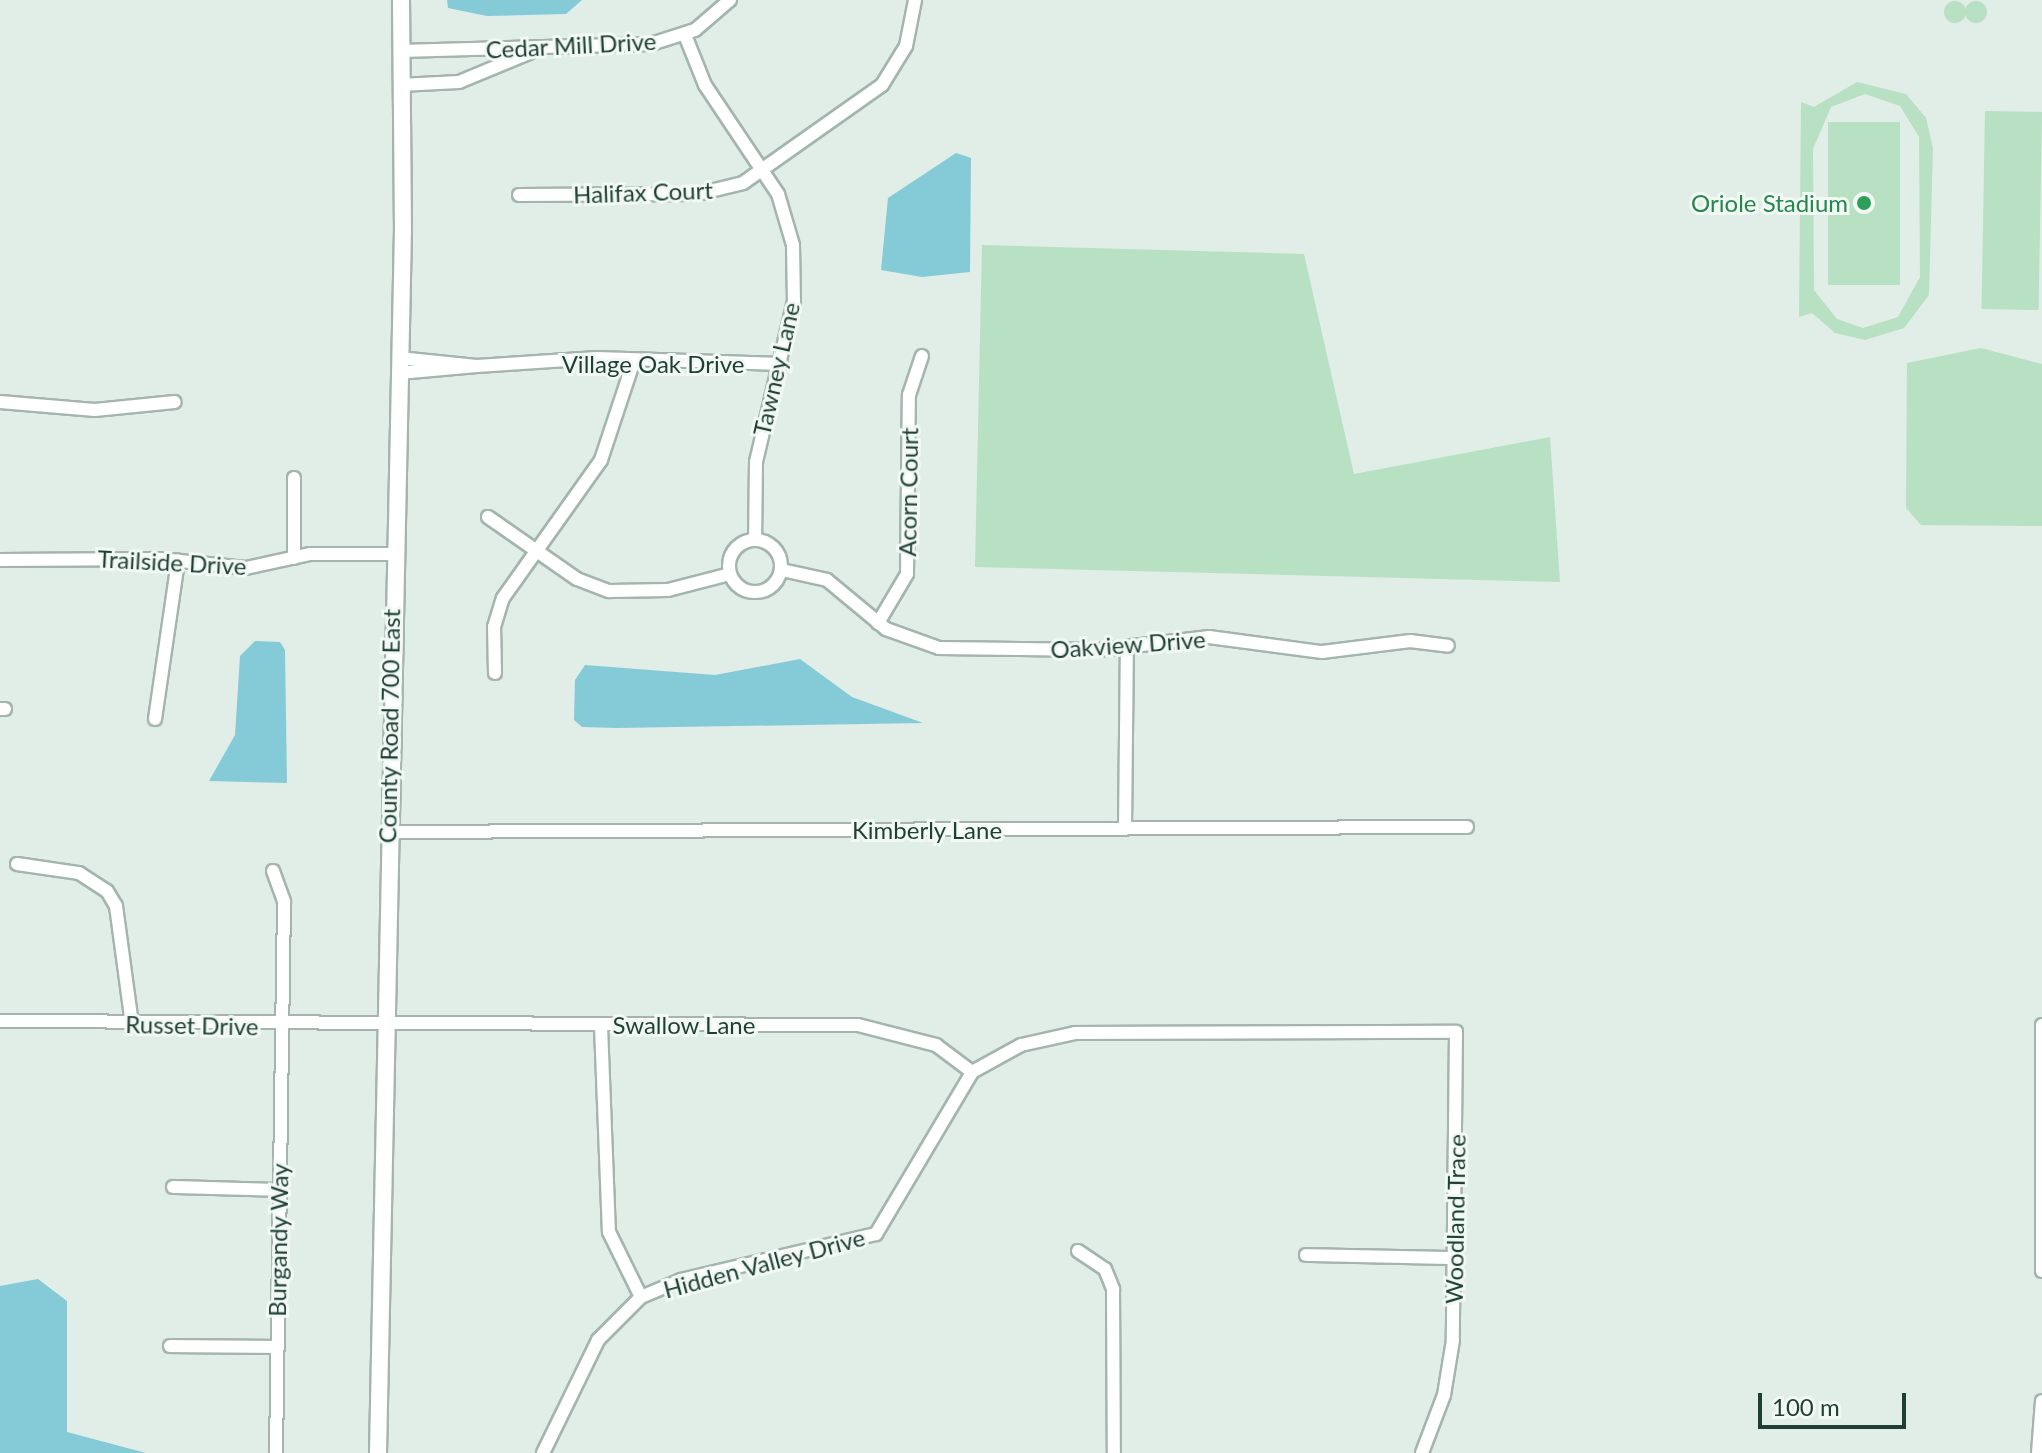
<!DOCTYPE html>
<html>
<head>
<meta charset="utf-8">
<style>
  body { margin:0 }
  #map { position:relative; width:2042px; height:1453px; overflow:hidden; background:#e1ede7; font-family:Lato,sans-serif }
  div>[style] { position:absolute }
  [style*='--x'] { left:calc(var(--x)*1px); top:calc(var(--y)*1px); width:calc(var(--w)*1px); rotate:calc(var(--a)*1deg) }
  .green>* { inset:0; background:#b8e0c2; transform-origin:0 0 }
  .round { border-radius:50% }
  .water>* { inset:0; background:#84cbd7 }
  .roads { filter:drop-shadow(2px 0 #a3b5ae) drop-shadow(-2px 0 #a3b5ae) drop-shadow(0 2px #a3b5ae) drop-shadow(0 -2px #a3b5ae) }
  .minor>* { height:12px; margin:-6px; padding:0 6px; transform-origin:6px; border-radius:6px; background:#fff }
  .minor>.ring { margin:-6px; padding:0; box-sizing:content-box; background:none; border:12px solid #fff; border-radius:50% }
  .secondary>* { height:16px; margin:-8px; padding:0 8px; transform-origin:8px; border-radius:8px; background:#fff }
  .dots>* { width:22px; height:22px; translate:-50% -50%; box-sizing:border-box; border:4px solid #f2f9f5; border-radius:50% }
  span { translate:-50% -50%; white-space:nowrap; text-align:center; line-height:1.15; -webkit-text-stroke:6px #f2f9f5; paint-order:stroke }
  .street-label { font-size:24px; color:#1f3f36 }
  .leisure-label { font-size:24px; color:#27864d }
  .right { translate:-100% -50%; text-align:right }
  .scale { position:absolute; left:1758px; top:1393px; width:148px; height:36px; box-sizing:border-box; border:4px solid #1f3f36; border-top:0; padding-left:10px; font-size:24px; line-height:28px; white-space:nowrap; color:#1f3f36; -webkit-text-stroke:6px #f2f9f5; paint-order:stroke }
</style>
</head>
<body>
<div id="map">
  <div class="green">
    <i class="round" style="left:1944px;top:1px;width:22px;height:22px"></i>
    <i class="round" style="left:1965px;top:1px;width:22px;height:22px"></i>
    <i style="clip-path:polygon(evenodd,1857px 82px,1906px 94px,1926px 118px,1933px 148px,1929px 295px,1904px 328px,1865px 340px,1835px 333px,1812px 313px,1799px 317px,1801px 102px,1814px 107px,1857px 82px,1865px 94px,1900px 106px,1919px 137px,1920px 277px,1898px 317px,1863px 328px,1837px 319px,1814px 290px,1813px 149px,1831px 107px,1865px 94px)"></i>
    <i style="left:1985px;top:111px;width:57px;height:198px;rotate:1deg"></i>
    <i style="left:1828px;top:122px;width:72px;height:163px"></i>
    <i style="clip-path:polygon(982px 245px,1304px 254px,1354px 474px,1550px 437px,1560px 582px,975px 567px)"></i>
    <i style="clip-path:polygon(1981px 348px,2042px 364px,2042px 526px,1921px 525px,1906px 508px,1907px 363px)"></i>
  </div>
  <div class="water">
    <i style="clip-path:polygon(447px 0,582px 0,566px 14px,487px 16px,448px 8px)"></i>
    <i style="clip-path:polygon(956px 153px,971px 158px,970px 272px,922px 277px,881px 270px,888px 198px)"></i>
    <i style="clip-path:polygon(255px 641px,280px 642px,285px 650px,287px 783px,209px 781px,235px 735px,240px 656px)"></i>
    <i style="clip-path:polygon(800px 659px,852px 697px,923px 723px,617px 728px,582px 727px,574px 720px,575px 680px,585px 665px,715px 675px)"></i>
    <i style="clip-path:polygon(38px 1279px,67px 1301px,67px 1432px,146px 1453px,0 1453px,0 1286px)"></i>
  </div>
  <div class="roads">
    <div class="minor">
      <i style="--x:685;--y:35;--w:54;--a:68.2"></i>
      <i style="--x:705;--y:85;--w:131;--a:56.2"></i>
      <i style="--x:778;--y:194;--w:53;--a:73.6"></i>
      <i style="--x:793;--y:245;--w:56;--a:89"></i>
      <i style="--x:794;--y:301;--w:165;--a:103.3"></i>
      <i style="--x:756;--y:462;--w:78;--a:90.7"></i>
      <i style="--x:400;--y:51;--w:251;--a:-1.6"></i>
      <i style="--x:651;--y:44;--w:46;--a:-17.7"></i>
      <i style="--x:695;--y:30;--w:46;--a:-40.6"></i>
      <i style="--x:400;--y:85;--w:59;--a:-2.9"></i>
      <i style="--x:459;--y:82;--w:76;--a:-22.5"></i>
      <i style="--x:519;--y:195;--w:179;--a:-0.3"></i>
      <i style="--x:698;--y:194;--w:46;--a:-13.7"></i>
      <i style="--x:743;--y:183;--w:170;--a:-35.2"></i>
      <i style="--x:882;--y:85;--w:46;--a:-58.4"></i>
      <i style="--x:906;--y:46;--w:47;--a:-78.9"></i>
      <i style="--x:399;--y:358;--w:78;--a:5.9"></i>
      <i style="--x:477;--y:366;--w:120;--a:-3.8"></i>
      <i style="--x:597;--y:358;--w:184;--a:1.9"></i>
      <i style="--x:399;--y:373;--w:78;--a:-5.1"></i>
      <i style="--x:0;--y:402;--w:95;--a:4.8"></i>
      <i style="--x:95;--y:410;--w:80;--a:-5.7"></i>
      <i style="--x:294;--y:478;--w:80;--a:90"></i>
      <i style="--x:488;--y:517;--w:108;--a:34.9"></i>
      <i style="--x:577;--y:579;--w:34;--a:21"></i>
      <i style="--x:609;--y:591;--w:59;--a:-1"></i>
      <i style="--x:668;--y:590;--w:64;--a:-14.5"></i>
      <i class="ring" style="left:729px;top:540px;width:40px;height:40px"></i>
      <i style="--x:0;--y:560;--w:161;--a:-0.4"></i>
      <i style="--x:161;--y:559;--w:85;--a:6"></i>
      <i style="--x:246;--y:568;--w:66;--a:-12.3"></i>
      <i style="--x:310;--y:554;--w:81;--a:0"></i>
      <i style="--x:782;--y:570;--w:46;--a:12.5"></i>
      <i style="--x:827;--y:580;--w:77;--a:39.7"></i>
      <i style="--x:886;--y:629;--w:56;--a:19.7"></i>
      <i style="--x:939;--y:648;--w:160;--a:0.7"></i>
      <i style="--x:1099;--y:650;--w:111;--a:-6.7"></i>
      <i style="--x:1209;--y:637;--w:114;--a:7.6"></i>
      <i style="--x:1322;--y:652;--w:89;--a:-7.1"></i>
      <i style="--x:1410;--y:641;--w:38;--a:7"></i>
      <i style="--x:878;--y:623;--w:57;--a:-59.4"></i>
      <i style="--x:907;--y:574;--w:179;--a:-89.4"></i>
      <i style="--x:909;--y:395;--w:41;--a:-71.6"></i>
      <i style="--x:495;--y:673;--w:46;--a:-91.2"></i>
      <i style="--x:494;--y:627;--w:30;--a:-73"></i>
      <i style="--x:503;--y:598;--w:169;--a:-54.6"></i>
      <i style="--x:601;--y:460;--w:105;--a:-71.7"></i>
      <i style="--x:0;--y:709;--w:5;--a:0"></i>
      <i style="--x:155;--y:719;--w:160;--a:-81.7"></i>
      <i style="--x:1125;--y:829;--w:182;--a:-89.4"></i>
      <i style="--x:387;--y:832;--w:1080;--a:-0.27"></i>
      <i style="--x:17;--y:864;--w:63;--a:8.3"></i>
      <i style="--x:79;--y:873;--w:33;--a:33"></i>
      <i style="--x:107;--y:891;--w:17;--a:59"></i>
      <i style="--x:116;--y:906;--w:119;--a:82.3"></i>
      <i style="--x:273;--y:871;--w:33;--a:70"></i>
      <i style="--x:284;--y:902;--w:551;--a:90.83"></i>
      <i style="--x:0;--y:1021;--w:858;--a:0.27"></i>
      <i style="--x:858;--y:1025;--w:81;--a:14.4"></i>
      <i style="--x:936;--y:1045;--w:45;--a:36.9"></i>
      <i style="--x:2042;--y:1025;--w:246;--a:90"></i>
      <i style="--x:601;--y:1026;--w:206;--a:87.8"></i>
      <i style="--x:609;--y:1232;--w:72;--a:63.8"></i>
      <i style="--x:173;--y:1187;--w:106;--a:1.6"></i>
      <i style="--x:1078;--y:1251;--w:32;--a:34"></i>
      <i style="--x:1105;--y:1269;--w:22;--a:68"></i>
      <i style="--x:1113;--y:1289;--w:164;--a:89.7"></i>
      <i style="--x:1306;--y:1255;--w:149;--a:1.2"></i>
      <i style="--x:170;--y:1346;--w:107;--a:0.5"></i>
      <i style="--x:543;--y:1453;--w:126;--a:-64"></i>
      <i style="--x:598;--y:1340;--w:61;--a:-45"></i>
      <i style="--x:641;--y:1297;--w:43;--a:-23"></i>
      <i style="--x:681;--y:1280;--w:200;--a:-13.3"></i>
      <i style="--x:876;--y:1234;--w:188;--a:-59.3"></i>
      <i style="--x:972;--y:1072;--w:56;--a:-28.9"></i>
      <i style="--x:1021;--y:1045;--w:55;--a:-12.5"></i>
      <i style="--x:1075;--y:1033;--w:381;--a:-0.2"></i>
      <i style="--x:1456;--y:1032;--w:308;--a:90.6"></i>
      <i style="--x:1453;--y:1340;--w:56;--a:99.3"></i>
      <i style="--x:1444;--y:1395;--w:62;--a:110.8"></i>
      <i style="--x:2038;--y:1453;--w:52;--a:-85.6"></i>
    </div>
    <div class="secondary">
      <i style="--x:378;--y:1453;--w:1223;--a:-88.83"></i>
      <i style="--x:403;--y:230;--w:230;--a:-90.5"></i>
    </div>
  </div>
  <div class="dots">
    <i style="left:1864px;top:203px;background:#2e9e5b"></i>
  </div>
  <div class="street-label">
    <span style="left:571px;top:45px;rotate:-3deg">Cedar Mill Drive</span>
    <span style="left:643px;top:192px;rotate:-2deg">Halifax Court</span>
    <span style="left:653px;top:364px">Village Oak Drive</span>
    <span style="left:776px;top:369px;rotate:-77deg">Tawney Lane</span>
    <span style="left:908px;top:492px;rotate:-89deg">Acorn Court</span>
    <span style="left:172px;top:562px;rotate:3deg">Trailside Drive</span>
    <span style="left:1128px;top:644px;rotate:-4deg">Oakview Drive</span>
    <span style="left:389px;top:726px;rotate:-89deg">County Road 700 East</span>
    <span style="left:927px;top:830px">Kimberly Lane</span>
    <span style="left:192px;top:1025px;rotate:1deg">Russet Drive</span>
    <span style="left:684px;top:1025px">Swallow Lane</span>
    <span style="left:1455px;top:1219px;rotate:-89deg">Woodland Trace</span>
    <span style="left:278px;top:1240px;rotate:-89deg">Burgandy Way</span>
    <span style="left:764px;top:1263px;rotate:-15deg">Hidden Valley Drive</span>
  </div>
  <div class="leisure-label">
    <span class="right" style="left:1848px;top:203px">Oriole Stadium</span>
  </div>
  <div class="scale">100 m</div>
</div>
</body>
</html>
